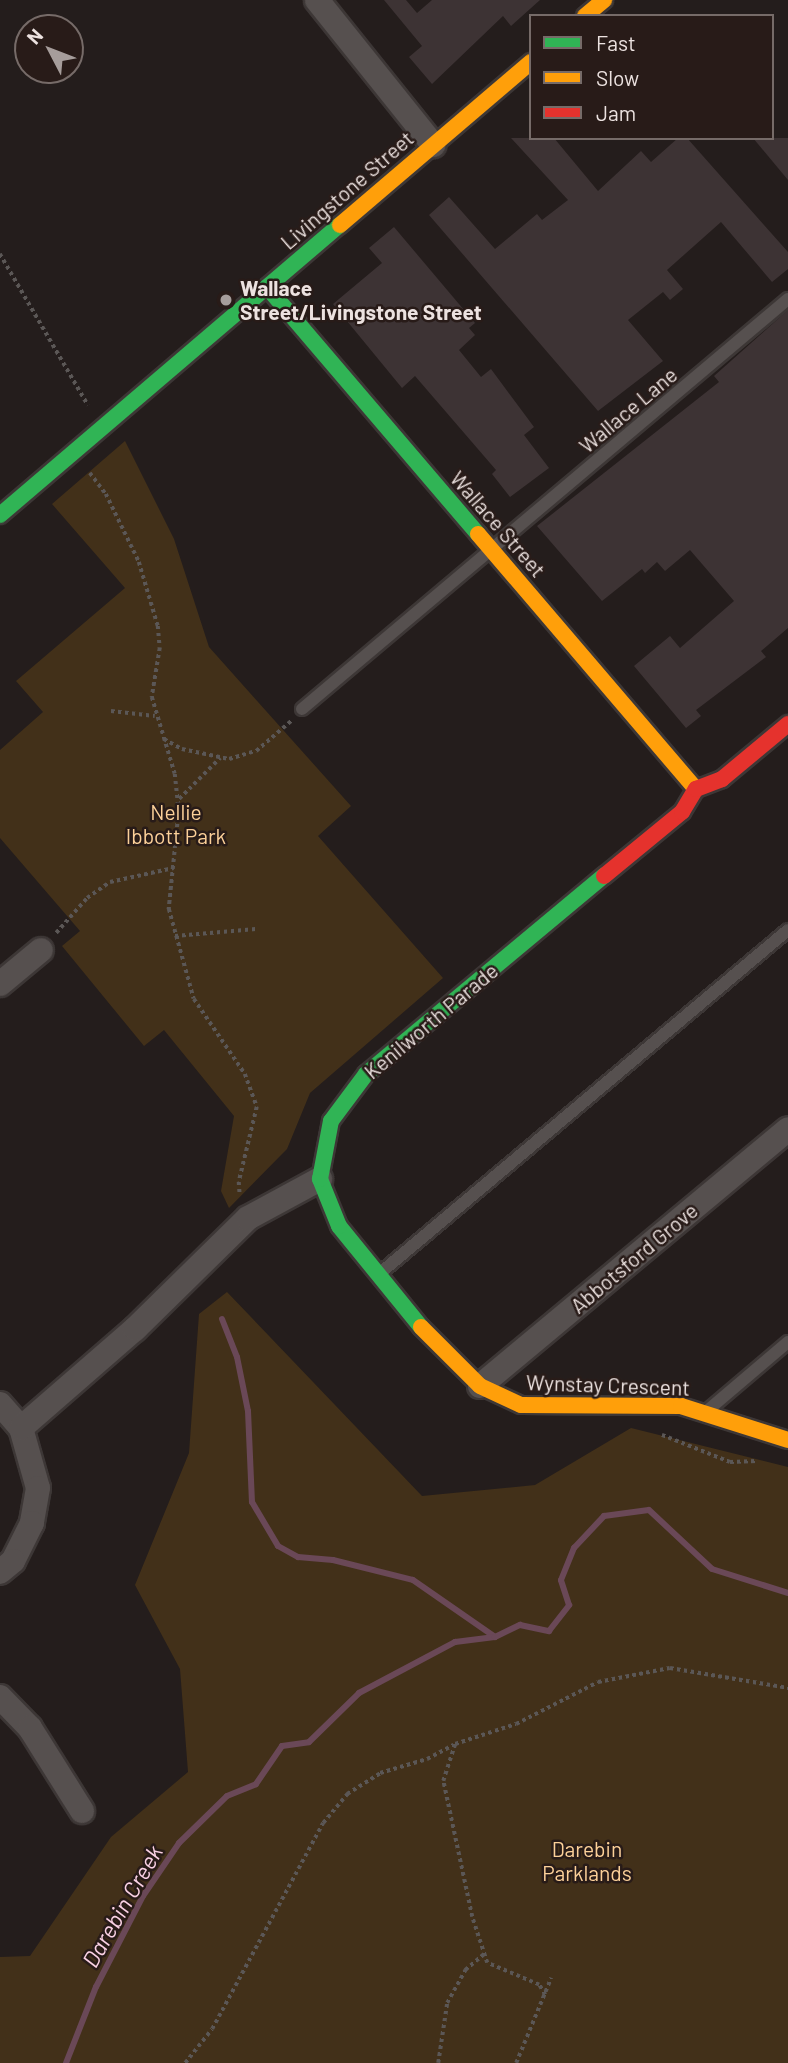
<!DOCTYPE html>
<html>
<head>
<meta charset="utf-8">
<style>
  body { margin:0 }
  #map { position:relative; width:788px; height:2063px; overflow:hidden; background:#241d1c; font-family:Barlow,sans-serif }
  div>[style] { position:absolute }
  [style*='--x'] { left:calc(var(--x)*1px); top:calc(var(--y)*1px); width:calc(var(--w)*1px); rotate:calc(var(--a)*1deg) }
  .green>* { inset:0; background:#423019 }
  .stream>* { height:6px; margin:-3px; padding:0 3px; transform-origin:3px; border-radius:3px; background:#6a4857 }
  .building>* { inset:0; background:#3d3334 }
  .path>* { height:3.5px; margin-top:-1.75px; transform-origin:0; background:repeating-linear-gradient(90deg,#5b5756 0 3.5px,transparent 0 7px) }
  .roads { filter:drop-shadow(2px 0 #3d3736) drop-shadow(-2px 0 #3d3736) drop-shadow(0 2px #3d3736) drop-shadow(0 -2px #3d3736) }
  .lane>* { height:12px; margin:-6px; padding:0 6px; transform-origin:6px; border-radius:6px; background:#56504f }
  .street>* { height:24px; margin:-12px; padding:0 12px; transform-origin:12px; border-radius:12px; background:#56504f }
  .fast>* { height:16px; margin:-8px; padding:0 8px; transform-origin:8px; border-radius:8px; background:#30b455 }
  .slow>* { height:16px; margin:-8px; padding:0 8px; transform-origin:8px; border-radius:8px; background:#ff9f0a }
  .jam>* { height:16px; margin:-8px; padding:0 8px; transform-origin:8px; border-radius:8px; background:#e5322d }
  .dots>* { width:19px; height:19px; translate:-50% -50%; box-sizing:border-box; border:4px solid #281b18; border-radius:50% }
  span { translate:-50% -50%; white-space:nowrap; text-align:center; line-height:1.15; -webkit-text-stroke:5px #281b18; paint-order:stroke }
  .street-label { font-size:21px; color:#ece2e0 }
  .poi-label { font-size:21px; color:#ece2e0; font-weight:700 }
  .left { translate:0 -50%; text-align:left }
  .park-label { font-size:21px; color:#fcd099 }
  .water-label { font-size:23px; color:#fad1e4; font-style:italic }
  .legend { position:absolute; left:529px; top:14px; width:245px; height:126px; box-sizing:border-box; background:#281b18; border:2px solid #766b68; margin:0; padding:9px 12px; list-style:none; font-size:21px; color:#ece2e0 }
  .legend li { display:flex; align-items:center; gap:14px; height:35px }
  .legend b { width:35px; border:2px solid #766b68 }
  .north { position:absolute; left:14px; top:14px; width:70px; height:70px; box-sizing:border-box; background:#281b18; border:2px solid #766b68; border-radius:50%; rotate:312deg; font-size:19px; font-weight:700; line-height:28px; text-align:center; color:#ece2e0 }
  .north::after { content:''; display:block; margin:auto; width:24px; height:32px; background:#a69d9b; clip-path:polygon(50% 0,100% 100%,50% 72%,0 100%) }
</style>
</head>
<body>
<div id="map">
  <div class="green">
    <i style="clip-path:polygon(125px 441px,174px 539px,209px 647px,351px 806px,318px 836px,443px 978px,310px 1093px,287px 1149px,229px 1208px,221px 1191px,234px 1116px,164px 1030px,144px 1046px,62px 946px,80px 931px,0 838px,0 750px,43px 712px,16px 681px,125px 588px,52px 504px)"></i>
    <i style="clip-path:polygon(227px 1292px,422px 1496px,535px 1485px,631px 1428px,788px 1467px,788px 2063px,0 2063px,0 1957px,30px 1956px,111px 1837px,188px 1772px,180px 1669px,135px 1585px,189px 1453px,199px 1314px)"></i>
  </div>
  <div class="stream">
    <i style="--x:222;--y:1319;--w:41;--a:68.5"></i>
    <i style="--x:237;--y:1357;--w:55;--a:78.5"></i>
    <i style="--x:248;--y:1411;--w:91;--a:87.5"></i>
    <i style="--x:252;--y:1502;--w:51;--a:59.4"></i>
    <i style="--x:278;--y:1546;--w:23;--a:29"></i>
    <i style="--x:298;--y:1557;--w:35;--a:5"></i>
    <i style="--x:333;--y:1560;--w:82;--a:14"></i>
    <i style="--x:413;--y:1580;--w:100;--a:34.8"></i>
    <i style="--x:66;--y:2063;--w:82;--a:-68.5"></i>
    <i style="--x:96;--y:1987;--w:102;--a:-62.7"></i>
    <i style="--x:143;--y:1896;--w:64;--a:-55.8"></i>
    <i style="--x:179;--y:1843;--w:67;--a:-44.4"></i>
    <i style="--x:227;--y:1796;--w:31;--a:-22"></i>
    <i style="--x:256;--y:1784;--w:46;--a:-55.6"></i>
    <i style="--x:282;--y:1746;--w:27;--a:-8"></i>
    <i style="--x:309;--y:1742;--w:70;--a:-44.4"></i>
    <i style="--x:359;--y:1693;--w:109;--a:-28"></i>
    <i style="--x:455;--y:1642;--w:40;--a:-7.1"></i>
    <i style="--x:495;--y:1637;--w:28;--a:-26"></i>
    <i style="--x:520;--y:1625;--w:30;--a:12"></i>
    <i style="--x:549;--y:1631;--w:33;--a:-52"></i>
    <i style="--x:569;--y:1605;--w:26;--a:-108"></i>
    <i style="--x:561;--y:1580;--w:35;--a:-68"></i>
    <i style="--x:574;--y:1548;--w:44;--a:-46.8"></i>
    <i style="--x:604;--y:1516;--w:45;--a:-7.6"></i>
    <i style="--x:649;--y:1510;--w:86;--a:43.1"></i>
    <i style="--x:712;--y:1569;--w:80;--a:17.5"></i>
  </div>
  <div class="building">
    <i style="clip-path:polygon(384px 0,406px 0,417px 13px,432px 0,540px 0,511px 26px,503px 16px,432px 84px,409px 57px,422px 46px)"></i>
    <i style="clip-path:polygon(511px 138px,554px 138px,598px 191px,641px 151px,651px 162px,678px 138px,687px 138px,788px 252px,788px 269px,772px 282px,721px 222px,667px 270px,683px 289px,670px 300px,663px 292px,628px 320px,663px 361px,598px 411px,429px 215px,449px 197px,495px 249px,537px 214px,542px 220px,568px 200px)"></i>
    <i style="clip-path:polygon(753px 138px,788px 138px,788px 180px)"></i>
    <i style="clip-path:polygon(394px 227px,475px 323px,469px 328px,475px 335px,459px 350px,481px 377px,491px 369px,534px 427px,524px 435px,549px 468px,510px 497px,492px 474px,496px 470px,415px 376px,402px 388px,333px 304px,382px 263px,369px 248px)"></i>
    <i style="clip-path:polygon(788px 310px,788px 628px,761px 651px,766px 657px,696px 710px,701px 716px,686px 728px,634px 666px,670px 636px,680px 648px,734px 601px,690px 550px,665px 571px,657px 562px,645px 573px,642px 569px,602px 601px,537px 526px,719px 382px,714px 376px)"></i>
  </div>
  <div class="path">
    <i style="--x:0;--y:254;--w:175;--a:59.8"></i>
    <i style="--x:90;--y:473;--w:26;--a:53"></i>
    <i style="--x:106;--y:494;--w:76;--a:64.1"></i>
    <i style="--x:139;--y:562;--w:67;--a:73.5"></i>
    <i style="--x:158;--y:626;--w:22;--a:85"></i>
    <i style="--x:160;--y:648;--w:50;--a:99.3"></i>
    <i style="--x:152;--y:697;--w:80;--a:73.4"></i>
    <i style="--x:175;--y:774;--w:36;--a:84"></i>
    <i style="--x:179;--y:810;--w:100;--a:95.8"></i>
    <i style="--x:169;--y:909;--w:93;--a:74.5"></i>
    <i style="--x:194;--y:999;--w:91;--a:55.8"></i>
    <i style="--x:245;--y:1074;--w:35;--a:70"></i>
    <i style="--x:257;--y:1107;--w:77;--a:103.5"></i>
    <i style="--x:239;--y:1182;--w:14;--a:86"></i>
    <i style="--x:111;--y:711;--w:44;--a:6.5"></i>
    <i style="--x:164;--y:739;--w:21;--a:29"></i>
    <i style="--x:182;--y:749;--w:48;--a:12"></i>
    <i style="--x:229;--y:759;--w:28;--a:-17"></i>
    <i style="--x:256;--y:751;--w:46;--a:-40.6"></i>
    <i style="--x:179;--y:799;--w:58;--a:-45"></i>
    <i style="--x:56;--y:933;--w:47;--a:-48.5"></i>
    <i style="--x:87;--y:898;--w:28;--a:-35"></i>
    <i style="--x:110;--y:882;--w:65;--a:-12.5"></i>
    <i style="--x:175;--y:936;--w:81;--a:-4.9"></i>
    <i style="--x:662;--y:1435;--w:73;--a:21.7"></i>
    <i style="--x:730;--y:1462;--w:27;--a:-2"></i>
    <i style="--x:545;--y:1995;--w:12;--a:-121"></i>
    <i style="--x:539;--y:1985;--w:56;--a:-157.1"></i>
    <i style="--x:487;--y:1963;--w:48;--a:-108.1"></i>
    <i style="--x:472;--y:1917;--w:139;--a:-102"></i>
    <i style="--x:443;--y:1781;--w:39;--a:-72"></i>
    <i style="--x:455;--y:1744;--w:64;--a:-18.2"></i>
    <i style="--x:516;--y:1724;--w:92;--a:-27.1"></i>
    <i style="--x:598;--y:1682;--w:73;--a:-11"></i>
    <i style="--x:670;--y:1668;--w:120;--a:9.6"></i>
    <i style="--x:185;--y:2063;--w:43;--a:-51.5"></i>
    <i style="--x:212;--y:2029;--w:234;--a:-61.7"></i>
    <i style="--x:323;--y:1823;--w:38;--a:-50"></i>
    <i style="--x:347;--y:1794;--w:39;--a:-32"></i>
    <i style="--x:380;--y:1773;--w:49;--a:-16.6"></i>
    <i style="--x:427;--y:1759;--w:30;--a:-28"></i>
    <i style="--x:438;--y:2063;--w:61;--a:-81.5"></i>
    <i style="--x:447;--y:2003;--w:38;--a:-61"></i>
    <i style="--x:465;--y:1970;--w:25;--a:-40"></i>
    <i style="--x:516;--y:2063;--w:92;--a:-67.6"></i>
  </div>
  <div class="roads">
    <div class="lane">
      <i style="--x:302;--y:709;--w:636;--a:-40.15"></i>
      <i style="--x:379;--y:1274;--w:534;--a:-40.07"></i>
      <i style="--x:708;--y:1410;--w:105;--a:-40.4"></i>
    </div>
    <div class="street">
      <i style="--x:317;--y:0;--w:186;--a:51.3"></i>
      <i style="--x:0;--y:984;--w:53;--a:-39.7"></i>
      <i style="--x:480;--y:1386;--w:401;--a:-39.8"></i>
      <i style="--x:0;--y:1404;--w:32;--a:49"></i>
      <i style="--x:21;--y:1428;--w:62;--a:74.2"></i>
      <i style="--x:38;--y:1488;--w:36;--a:100"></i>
      <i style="--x:32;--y:1523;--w:42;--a:116.6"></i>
      <i style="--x:13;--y:1561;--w:17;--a:140"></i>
      <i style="--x:21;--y:1428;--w:151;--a:-41"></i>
      <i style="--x:135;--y:1329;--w:158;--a:-44.5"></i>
      <i style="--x:248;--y:1218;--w:82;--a:-28.4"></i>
      <i style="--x:0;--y:1697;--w:43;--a:45.9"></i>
      <i style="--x:30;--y:1728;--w:98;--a:57.9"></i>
    </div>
    <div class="fast">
      <i style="--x:267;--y:287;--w:325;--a:49.5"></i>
      <i style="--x:0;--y:515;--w:447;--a:-40.5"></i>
      <i style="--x:421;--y:1327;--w:130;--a:-129.1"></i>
      <i style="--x:339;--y:1226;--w:51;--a:-112"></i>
      <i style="--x:320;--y:1179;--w:59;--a:-79.3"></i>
      <i style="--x:331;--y:1121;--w:59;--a:-53.3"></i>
      <i style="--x:366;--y:1074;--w:310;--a:-39.8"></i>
    </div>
    <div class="slow">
      <i style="--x:585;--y:16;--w:25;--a:-40"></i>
      <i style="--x:340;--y:225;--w:251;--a:-40.5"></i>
      <i style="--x:478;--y:534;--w:335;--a:49.5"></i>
      <i style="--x:421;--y:1327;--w:83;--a:45"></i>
      <i style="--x:480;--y:1386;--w:45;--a:24.9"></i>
      <i style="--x:521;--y:1405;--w:160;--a:0.4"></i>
      <i style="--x:681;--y:1406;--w:112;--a:17.6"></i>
    </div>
    <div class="jam">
      <i style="--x:604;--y:876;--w:101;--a:-39.4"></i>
      <i style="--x:682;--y:812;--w:27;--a:-59"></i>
      <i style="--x:696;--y:789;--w:28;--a:-21"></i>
      <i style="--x:722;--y:779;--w:86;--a:-39.8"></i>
    </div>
  </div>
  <div class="dots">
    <i style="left:226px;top:300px;background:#a69d9b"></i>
  </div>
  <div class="street-label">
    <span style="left:347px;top:190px;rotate:-41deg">Livingstone Street</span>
    <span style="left:628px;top:410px;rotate:-40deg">Wallace Lane</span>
    <span style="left:498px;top:524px;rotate:49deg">Wallace Street</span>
    <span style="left:431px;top:1021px;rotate:-40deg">Kenilworth Parade</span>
    <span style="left:634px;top:1258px;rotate:-40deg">Abbotsford Grove</span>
    <span style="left:608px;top:1385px;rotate:2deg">Wynstay Crescent</span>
  </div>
  <div class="poi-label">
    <span class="left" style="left:240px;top:300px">Wallace<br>Street/Livingstone Street</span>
  </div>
  <div class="park-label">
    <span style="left:176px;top:824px">Nellie<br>Ibbott Park</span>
    <span style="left:587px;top:1861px">Darebin<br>Parklands</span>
  </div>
  <div class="water-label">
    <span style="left:122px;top:1906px;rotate:-60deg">Darebin Creek</span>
  </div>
  <ul class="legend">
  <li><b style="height:9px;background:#30b455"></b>Fast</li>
  <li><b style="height:9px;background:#ff9f0a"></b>Slow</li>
  <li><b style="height:9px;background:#e5322d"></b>Jam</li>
  </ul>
  <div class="north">N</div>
</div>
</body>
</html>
